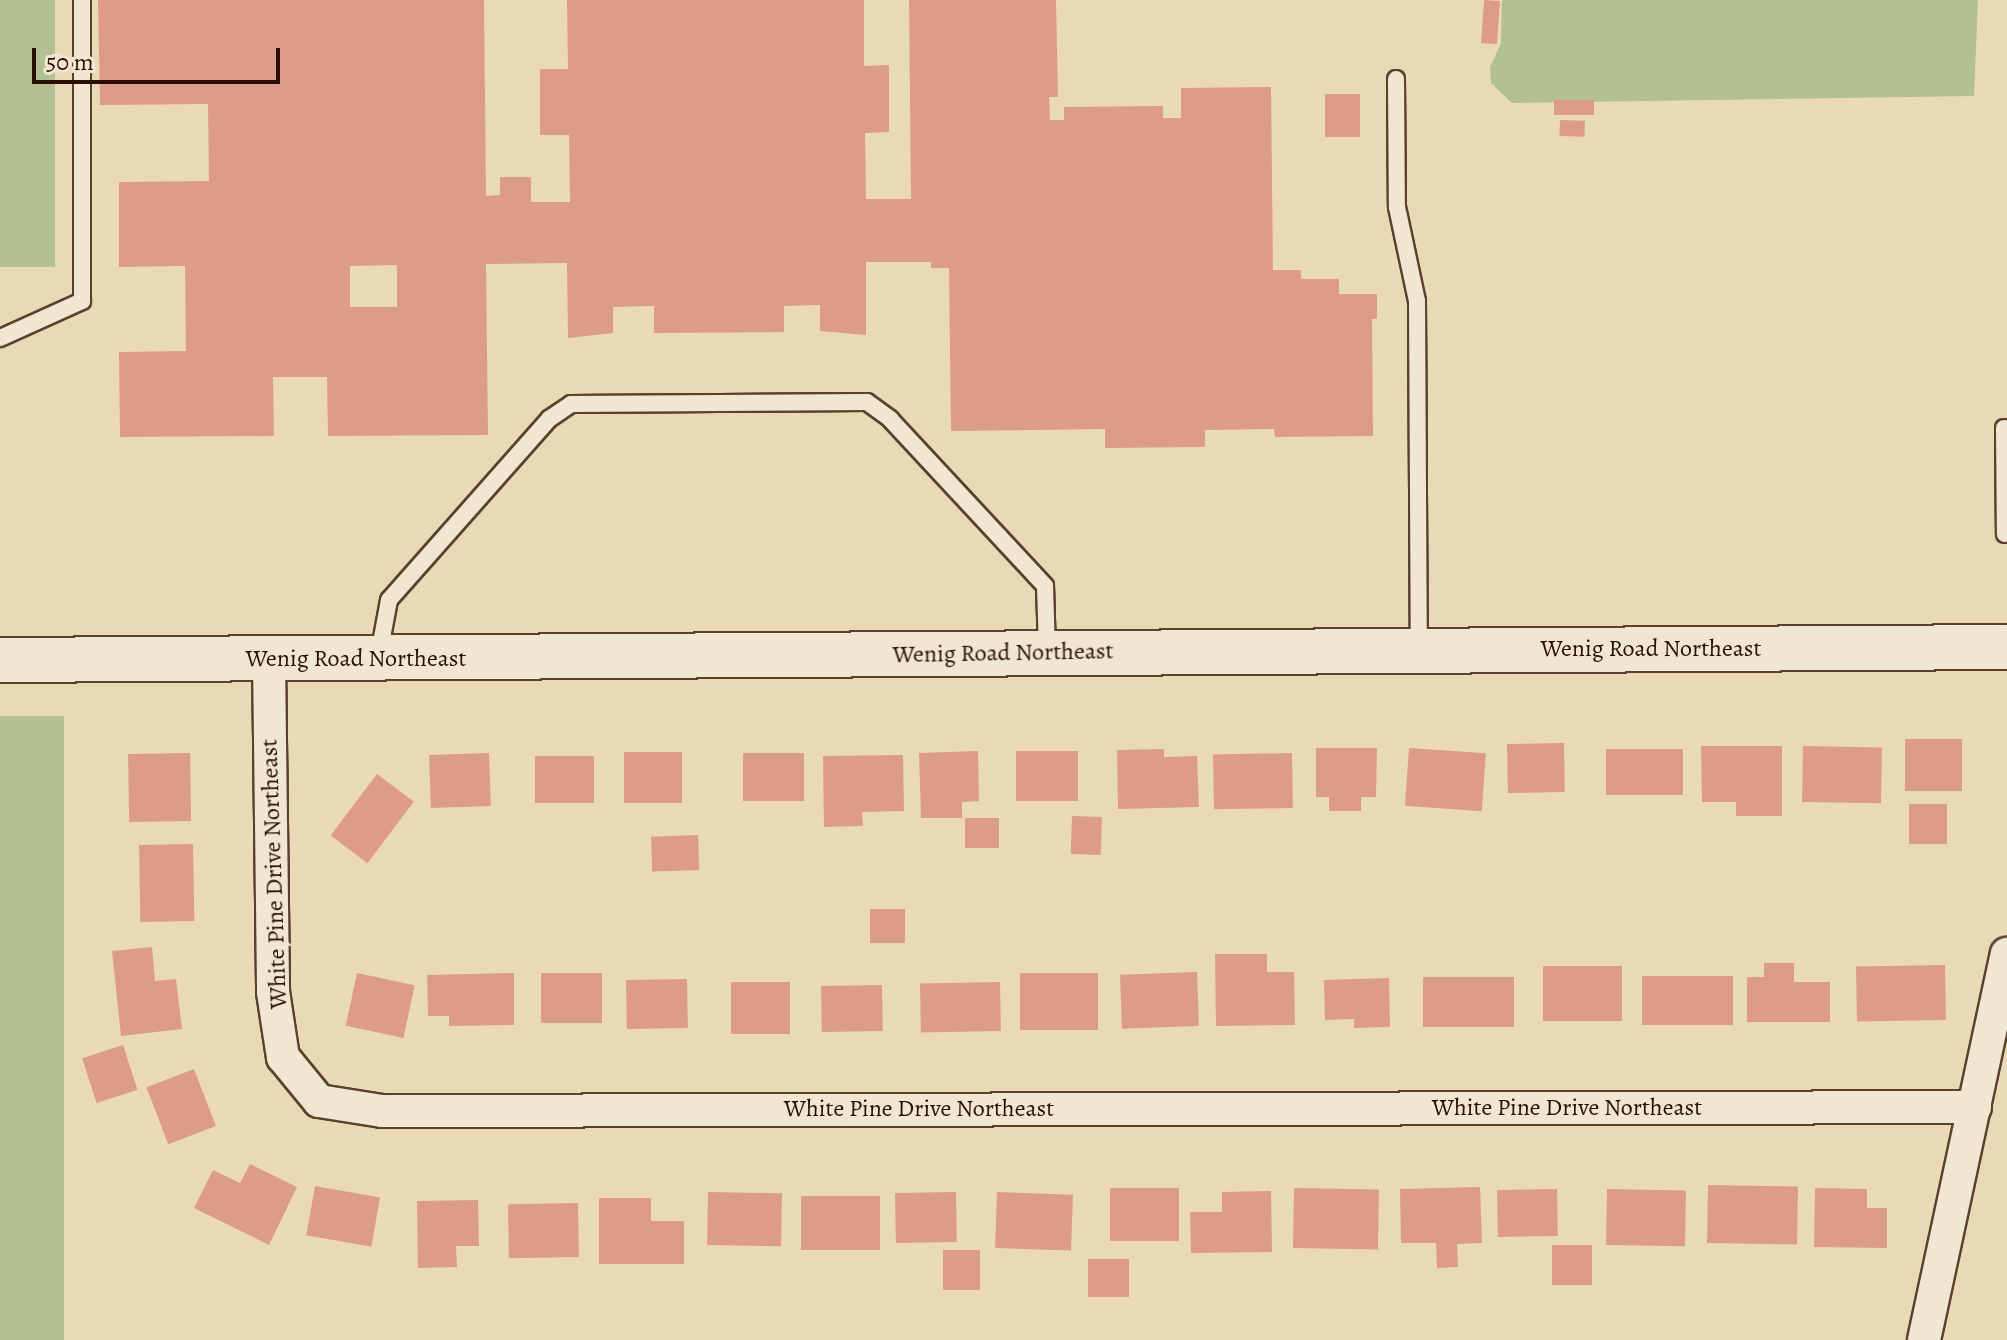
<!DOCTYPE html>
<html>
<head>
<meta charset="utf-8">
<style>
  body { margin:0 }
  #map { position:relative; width:2007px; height:1340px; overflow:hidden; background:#ead9b7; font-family:Alegreya,serif }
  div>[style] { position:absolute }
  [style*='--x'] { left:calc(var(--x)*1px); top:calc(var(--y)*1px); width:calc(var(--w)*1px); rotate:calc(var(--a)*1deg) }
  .green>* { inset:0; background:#b2c092; transform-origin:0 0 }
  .building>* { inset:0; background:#dc9c89; transform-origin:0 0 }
  .roads { filter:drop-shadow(2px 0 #58422e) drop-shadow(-2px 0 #58422e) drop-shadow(0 2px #58422e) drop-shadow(0 -2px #58422e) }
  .lane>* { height:16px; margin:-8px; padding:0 8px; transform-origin:8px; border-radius:8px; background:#f1e6d0 }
  .street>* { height:32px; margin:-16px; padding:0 16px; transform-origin:16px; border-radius:16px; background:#f1e6d0 }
  .secondary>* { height:44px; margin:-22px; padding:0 22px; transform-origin:22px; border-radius:22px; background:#f1e6d0 }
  span { translate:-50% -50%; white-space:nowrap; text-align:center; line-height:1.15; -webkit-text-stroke:6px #f1e6d0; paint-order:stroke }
  .street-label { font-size:24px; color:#280f00 }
  .scale { position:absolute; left:32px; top:48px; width:248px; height:36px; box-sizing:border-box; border:4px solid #280f00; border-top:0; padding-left:10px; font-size:24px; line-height:28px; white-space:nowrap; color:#280f00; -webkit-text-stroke:6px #f1e6d0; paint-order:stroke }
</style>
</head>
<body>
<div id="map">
  <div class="green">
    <i style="left:0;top:0;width:55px;height:267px"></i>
    <i style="clip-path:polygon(1502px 0,1978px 0,1974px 96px,1512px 103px,1491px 83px,1490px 67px,1501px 43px)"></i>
    <i style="left:64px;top:716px;width:624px;height:64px;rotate:90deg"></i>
  </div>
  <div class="building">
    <i style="clip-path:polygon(evenodd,98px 0,484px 0,486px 196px,500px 195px,500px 177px,531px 177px,531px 202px,570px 202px,569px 135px,540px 135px,540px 69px,568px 69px,567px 0,864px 0,864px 66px,889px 65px,889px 132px,865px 133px,866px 199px,911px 199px,909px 0,1056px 0,1058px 97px,1049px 97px,1050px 120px,1064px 120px,1064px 107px,1163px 106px,1163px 118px,1181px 118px,1181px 88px,1271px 87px,1273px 270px,1301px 270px,1301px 279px,1339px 279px,1339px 294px,1377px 294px,1377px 319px,1372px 319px,1373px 436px,1275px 437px,1274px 429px,1205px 430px,1205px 447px,1105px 448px,1105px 429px,951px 431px,949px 268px,931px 268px,931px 262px,866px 262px,866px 335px,820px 331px,820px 305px,784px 306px,784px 332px,654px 333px,654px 306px,613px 307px,613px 333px,568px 338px,567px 263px,486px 264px,488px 435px,328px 436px,327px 377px,273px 377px,274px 436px,120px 437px,119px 352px,186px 351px,185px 266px,119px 267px,119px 182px,209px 181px,208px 104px,100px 105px,98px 0,397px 265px,397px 307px,350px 307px,350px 266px,397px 265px)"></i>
    <i style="left:1484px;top:0;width:16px;height:43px;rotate:4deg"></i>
    <i style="left:1325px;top:94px;width:35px;height:43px"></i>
    <i style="left:1554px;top:100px;width:40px;height:15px"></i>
    <i style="left:1560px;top:120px;width:25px;height:16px;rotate:2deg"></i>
    <i style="left:1905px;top:739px;width:57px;height:52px"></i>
    <i style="left:1564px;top:743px;width:49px;height:57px;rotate:89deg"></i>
    <i style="clip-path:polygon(1701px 746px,1782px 746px,1782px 816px,1736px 816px,1736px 802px,1702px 802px)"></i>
    <i style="left:1803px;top:746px;width:79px;height:56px;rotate:1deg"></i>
    <i style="clip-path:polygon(1316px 748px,1377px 748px,1376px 797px,1361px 797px,1361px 811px,1329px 811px,1329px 797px,1316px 797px)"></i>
    <i style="left:1409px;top:748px;width:77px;height:58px;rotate:4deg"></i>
    <i style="clip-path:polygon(1164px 749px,1164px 757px,1197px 756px,1199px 807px,1118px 809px,1117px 750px)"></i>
    <i style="left:1606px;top:749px;width:77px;height:46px"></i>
    <i style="clip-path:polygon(978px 751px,979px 801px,962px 802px,962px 818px,921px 818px,919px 753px)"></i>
    <i style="left:1078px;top:751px;width:50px;height:62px;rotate:90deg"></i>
    <i style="left:624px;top:752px;width:58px;height:51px"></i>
    <i style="left:190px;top:753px;width:68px;height:62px;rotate:89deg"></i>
    <i style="left:489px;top:753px;width:53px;height:60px;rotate:88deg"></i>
    <i style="left:743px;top:753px;width:61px;height:48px"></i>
    <i style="left:1292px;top:753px;width:55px;height:79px;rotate:89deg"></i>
    <i style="clip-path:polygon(903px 755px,904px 811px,862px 812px,863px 826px,824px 827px,823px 756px)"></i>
    <i style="left:535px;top:756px;width:59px;height:47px"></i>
    <i style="left:377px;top:774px;width:46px;height:77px;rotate:37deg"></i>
    <i style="left:1909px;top:804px;width:38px;height:40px"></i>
    <i style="left:1072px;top:816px;width:30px;height:38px;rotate:2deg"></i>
    <i style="left:999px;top:818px;width:30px;height:34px;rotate:90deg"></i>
    <i style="left:698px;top:835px;width:35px;height:47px;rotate:88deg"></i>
    <i style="left:193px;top:844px;width:77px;height:54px;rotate:89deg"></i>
    <i style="left:870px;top:909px;width:35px;height:34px"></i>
    <i style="clip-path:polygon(152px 947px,155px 981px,176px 979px,182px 1029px,121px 1036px,112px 951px)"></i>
    <i style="clip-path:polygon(1215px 954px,1267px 954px,1267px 972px,1294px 972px,1295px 1025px,1216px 1026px)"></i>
    <i style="clip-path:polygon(1764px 963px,1794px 963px,1794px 982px,1830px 982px,1830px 1022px,1747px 1022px,1747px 977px,1764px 977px)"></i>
    <i style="left:1945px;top:965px;width:55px;height:89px;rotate:89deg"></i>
    <i style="left:1622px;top:966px;width:55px;height:79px;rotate:90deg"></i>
    <i style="left:1197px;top:972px;width:54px;height:77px;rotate:88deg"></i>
    <i style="left:357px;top:973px;width:59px;height:54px;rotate:12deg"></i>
    <i style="clip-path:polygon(514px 973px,514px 1025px,449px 1026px,449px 1016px,428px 1016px,427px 975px)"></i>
    <i style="left:602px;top:973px;width:50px;height:61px;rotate:90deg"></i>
    <i style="left:1020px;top:973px;width:78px;height:57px"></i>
    <i style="left:1642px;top:976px;width:91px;height:49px"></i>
    <i style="left:1423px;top:977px;width:91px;height:50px"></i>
    <i style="clip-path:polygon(1389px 978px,1390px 1027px,1354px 1028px,1354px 1019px,1325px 1020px,1324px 980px)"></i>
    <i style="left:687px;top:979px;width:49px;height:61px;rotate:89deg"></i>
    <i style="left:731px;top:982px;width:59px;height:52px"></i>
    <i style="left:1000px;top:982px;width:49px;height:80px;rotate:89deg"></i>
    <i style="left:882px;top:985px;width:46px;height:61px;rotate:89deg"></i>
    <i style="left:123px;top:1045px;width:47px;height:43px;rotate:72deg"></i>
    <i style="left:194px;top:1069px;width:61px;height:51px;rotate:69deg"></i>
    <i style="clip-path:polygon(250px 1164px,297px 1187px,269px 1245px,194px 1208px,213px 1170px,240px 1183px)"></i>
    <i style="left:1708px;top:1185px;width:90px;height:58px;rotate:1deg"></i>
    <i style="left:315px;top:1186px;width:66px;height:50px;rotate:10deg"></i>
    <i style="clip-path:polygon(1480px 1187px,1482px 1243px,1457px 1244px,1458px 1267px,1437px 1268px,1436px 1243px,1401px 1243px,1400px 1189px)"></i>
    <i style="left:1179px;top:1188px;width:53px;height:69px;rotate:90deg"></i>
    <i style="left:1294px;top:1188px;width:85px;height:60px;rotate:1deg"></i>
    <i style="clip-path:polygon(1815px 1188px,1867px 1189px,1867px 1208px,1887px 1208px,1887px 1248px,1814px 1247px)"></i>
    <i style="left:1557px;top:1189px;width:47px;height:60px;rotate:89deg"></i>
    <i style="left:1607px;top:1189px;width:79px;height:56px;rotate:1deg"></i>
    <i style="clip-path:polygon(1271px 1191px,1272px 1252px,1191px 1253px,1190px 1212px,1222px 1212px,1222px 1192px)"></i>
    <i style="left:708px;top:1192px;width:74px;height:53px;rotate:1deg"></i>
    <i style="left:956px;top:1192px;width:50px;height:61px;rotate:89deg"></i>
    <i style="left:997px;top:1192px;width:76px;height:56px;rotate:2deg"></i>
    <i style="left:801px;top:1196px;width:79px;height:54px"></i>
    <i style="clip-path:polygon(599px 1198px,651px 1198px,651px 1221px,684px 1221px,684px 1264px,599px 1264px)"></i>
    <i style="clip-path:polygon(478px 1200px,479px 1246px,456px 1246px,457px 1267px,418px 1268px,417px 1201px)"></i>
    <i style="left:578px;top:1203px;width:54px;height:70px;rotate:89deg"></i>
    <i style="left:1552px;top:1245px;width:40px;height:40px"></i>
    <i style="left:943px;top:1250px;width:37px;height:40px"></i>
    <i style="left:1088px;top:1259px;width:41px;height:38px"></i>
  </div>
  <div class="roads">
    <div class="lane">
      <i style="--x:1396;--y:79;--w:128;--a:89.6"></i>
      <i style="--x:1397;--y:207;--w:96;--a:78"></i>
      <i style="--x:1417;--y:301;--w:348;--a:89.7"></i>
      <i style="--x:0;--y:338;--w:90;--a:-24.3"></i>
      <i style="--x:82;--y:301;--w:301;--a:-90"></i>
      <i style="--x:2004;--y:428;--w:106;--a:89.5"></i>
      <i style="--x:379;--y:654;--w:55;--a:-79.5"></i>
      <i style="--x:389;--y:600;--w:242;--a:-48.5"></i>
      <i style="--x:549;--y:419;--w:27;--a:-34"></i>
      <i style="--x:571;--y:404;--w:296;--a:-0.4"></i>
      <i style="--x:867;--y:402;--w:29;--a:36"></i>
      <i style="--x:890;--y:419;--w:228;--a:47.1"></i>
      <i style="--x:1045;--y:586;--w:65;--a:88.2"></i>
    </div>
    <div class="street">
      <i style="--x:269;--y:658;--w:334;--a:89.3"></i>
      <i style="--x:273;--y:992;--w:66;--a:81.3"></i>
      <i style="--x:283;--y:1057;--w:57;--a:50.7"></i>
      <i style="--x:319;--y:1101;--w:64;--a:9"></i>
      <i style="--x:382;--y:1111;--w:1593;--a:-0.14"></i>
      <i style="--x:1924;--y:1340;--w:395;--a:-77.9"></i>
    </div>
    <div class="secondary">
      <i style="--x:0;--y:660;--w:2007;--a:-0.37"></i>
    </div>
  </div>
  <div class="street-label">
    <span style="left:1651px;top:649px">Wenig Road Northeast</span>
    <span style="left:1003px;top:653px;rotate:-1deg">Wenig Road Northeast</span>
    <span style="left:356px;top:659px">Wenig Road Northeast</span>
    <span style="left:274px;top:874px;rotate:-92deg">White Pine Drive Northeast</span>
    <span style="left:1567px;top:1108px">White Pine Drive Northeast</span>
    <span style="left:919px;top:1109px">White Pine Drive Northeast</span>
  </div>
  <div class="scale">50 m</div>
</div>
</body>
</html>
